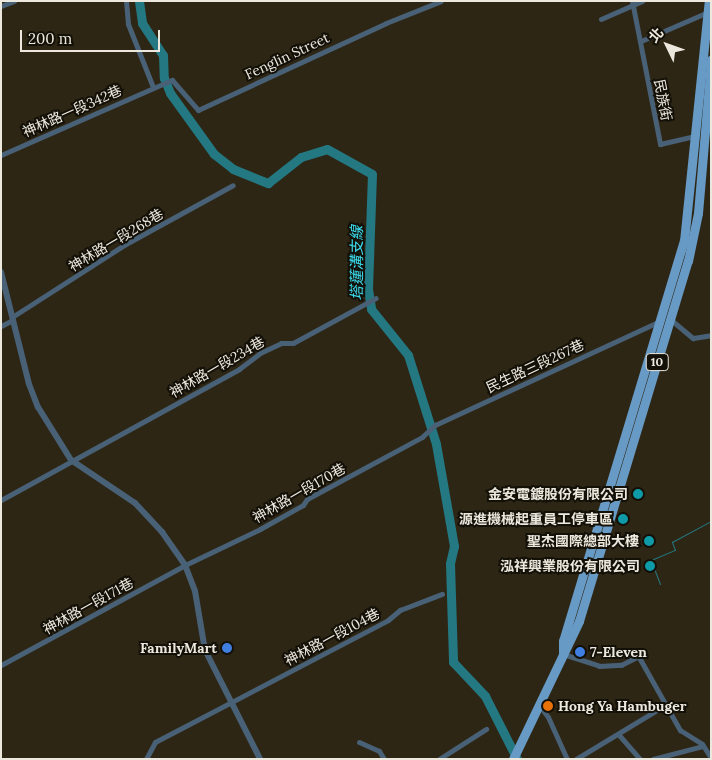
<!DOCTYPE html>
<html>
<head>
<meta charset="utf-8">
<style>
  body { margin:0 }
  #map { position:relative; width:712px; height:760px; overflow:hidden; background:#2e2615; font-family:Lora,"Noto Sans TC",serif }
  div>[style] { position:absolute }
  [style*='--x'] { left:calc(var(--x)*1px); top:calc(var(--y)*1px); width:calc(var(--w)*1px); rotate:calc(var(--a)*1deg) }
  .stream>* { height:1px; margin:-0.5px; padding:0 0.5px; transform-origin:0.5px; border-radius:0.5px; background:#237882 }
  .river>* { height:9px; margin:-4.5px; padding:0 4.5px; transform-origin:4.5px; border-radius:4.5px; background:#237882 }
  .minor>* { height:5px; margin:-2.5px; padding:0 2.5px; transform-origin:2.5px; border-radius:2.5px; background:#496176 }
  .tertiary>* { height:6px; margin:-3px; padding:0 3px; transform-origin:3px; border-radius:3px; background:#496176 }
  .primary>* { height:9px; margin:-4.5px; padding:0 4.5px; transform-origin:4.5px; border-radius:4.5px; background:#679ac5 }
  .dots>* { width:14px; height:14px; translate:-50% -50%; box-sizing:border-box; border:2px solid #131008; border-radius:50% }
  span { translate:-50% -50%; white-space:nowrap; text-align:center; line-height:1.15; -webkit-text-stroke:4px #131008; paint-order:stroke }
  .shield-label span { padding:1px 4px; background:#131008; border:1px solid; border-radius:4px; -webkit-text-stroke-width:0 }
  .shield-label { font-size:12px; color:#ede8dd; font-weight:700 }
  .street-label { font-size:14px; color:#ede8dd }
  .poi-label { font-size:14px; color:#ede8dd; font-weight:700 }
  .right { translate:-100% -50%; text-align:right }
  .left { translate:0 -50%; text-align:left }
  .water-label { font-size:15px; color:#3bddef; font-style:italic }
  .frame { position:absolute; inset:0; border:2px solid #ede8dd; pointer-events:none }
  .north { position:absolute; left:642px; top:20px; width:50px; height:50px; -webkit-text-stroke:4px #131008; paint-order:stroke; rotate:312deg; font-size:14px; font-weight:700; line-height:20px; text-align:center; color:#ede8dd }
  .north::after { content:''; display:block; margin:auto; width:18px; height:22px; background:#ede8dd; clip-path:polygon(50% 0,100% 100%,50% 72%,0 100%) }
  .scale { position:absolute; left:20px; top:30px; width:140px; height:22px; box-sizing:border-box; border:2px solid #ede8dd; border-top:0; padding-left:6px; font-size:15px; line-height:18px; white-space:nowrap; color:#ede8dd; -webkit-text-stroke:4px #131008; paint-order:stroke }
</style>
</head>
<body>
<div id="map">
  <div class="stream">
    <i style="--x:660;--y:584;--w:26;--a:-111"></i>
    <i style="--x:651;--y:560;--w:26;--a:-23"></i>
    <i style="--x:675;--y:550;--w:9;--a:-111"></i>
    <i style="--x:672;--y:542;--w:44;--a:-28.3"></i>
  </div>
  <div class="river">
    <i style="--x:139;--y:1;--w:22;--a:82"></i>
    <i style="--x:142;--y:23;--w:38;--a:57"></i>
    <i style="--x:163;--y:55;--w:23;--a:88"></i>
    <i style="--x:164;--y:78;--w:16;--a:68"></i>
    <i style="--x:170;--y:93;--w:75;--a:54.2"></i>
    <i style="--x:214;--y:154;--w:24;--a:38"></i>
    <i style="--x:233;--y:169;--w:38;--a:22"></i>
    <i style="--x:268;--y:183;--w:42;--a:-38.2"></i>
    <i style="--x:301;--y:157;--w:27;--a:-17"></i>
    <i style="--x:327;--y:149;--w:51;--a:29.1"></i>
    <i style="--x:372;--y:174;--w:115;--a:92"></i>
    <i style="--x:368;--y:289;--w:20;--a:81"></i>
    <i style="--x:371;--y:309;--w:59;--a:51.2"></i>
    <i style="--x:408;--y:355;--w:93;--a:72.5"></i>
    <i style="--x:436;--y:444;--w:104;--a:80"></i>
    <i style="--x:454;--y:546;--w:18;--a:103"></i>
    <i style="--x:450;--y:564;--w:98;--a:88.2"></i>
    <i style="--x:453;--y:662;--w:47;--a:46.7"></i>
    <i style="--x:485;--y:696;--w:71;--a:63.1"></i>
  </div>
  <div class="minor">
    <i style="--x:126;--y:1;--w:23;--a:85"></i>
    <i style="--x:128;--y:24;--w:68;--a:68.4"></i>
    <i style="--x:632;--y:1;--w:146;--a:78.9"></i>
    <i style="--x:660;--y:144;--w:37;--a:-13"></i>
    <i style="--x:1;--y:6;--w:14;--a:-21"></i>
    <i style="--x:601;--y:19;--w:45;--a:-23.7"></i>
    <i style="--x:641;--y:41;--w:73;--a:-23.4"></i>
    <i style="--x:1;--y:155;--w:187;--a:-23.7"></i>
    <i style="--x:172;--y:80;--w:40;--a:49"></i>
    <i style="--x:198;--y:110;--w:207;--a:-24.8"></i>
    <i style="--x:386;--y:23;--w:59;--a:-21.8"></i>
    <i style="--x:12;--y:317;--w:133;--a:-32.7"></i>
    <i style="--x:124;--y:245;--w:124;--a:-28.8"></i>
    <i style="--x:670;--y:319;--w:30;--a:40"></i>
    <i style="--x:693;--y:338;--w:18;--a:-9"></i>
    <i style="--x:1;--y:326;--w:13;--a:-27"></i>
    <i style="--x:1;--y:500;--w:272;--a:-28.8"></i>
    <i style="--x:239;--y:369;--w:26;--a:-37"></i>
    <i style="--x:260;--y:353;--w:23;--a:-25"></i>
    <i style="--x:281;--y:343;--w:12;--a:0"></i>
    <i style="--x:293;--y:343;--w:94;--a:-28.5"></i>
    <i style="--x:636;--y:652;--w:90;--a:60.6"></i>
    <i style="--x:680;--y:730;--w:26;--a:32"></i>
    <i style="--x:702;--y:744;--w:17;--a:57"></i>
    <i style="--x:563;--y:654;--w:38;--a:18"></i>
    <i style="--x:599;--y:666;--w:22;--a:-3"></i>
    <i style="--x:621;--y:665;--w:16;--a:-27"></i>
    <i style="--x:1;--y:665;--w:209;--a:-28.5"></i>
    <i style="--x:185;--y:565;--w:83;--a:-25.6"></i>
    <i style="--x:260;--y:529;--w:49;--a:-29.2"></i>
    <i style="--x:303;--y:505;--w:7;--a:-56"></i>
    <i style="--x:307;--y:499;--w:131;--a:-28.3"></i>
    <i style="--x:422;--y:437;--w:18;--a:-43"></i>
    <i style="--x:435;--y:425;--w:248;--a:-24.8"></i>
    <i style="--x:539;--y:705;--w:15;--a:53"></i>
    <i style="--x:548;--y:717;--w:46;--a:65.7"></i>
    <i style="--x:619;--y:735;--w:32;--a:49"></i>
    <i style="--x:359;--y:742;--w:22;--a:24"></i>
    <i style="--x:379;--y:751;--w:9;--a:58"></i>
    <i style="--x:146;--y:759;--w:19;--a:-62"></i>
    <i style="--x:155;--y:742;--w:263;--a:-27.6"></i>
    <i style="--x:388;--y:620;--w:16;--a:-40"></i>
    <i style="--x:400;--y:610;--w:45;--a:-20.9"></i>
    <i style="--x:439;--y:759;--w:56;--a:-32.6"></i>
    <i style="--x:576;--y:759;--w:104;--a:-31.2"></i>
    <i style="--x:653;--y:759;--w:52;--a:-14.6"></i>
  </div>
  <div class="tertiary">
    <i style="--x:1;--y:272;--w:115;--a:76"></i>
    <i style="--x:29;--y:384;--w:25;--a:69"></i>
    <i style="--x:38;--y:407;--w:62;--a:58.1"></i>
    <i style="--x:71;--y:460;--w:77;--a:33.9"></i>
    <i style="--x:135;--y:503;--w:40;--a:47"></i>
    <i style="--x:162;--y:532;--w:40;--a:55.1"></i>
    <i style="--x:185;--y:565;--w:28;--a:69"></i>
    <i style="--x:195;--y:591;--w:60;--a:80.4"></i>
    <i style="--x:205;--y:650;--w:122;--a:63.2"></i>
  </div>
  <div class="primary">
    <i style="--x:563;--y:654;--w:13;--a:-90"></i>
    <i style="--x:563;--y:641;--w:418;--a:-73.2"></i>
    <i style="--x:684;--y:241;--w:241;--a:-84.1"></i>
    <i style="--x:513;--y:759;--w:153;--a:-64.4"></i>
    <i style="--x:579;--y:621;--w:376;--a:-73.2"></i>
    <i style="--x:688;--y:261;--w:49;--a:-78.2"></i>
    <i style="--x:698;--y:213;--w:154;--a:-85.1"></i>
  </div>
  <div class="dots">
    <i style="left:638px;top:494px;background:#0f9aa8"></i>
    <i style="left:623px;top:519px;background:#0f9aa8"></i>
    <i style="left:649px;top:541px;background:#0f9aa8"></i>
    <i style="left:650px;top:566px;background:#0f9aa8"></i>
    <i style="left:227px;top:648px;background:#3f7fe0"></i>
    <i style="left:580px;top:652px;background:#3f7fe0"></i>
    <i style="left:548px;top:706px;background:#e8710a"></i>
  </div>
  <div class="shield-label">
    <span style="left:657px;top:362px">10</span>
  </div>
  <div class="street-label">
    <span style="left:287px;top:56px;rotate:-25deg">Fenglin Street</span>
    <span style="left:663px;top:100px;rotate:79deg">民族街</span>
    <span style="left:72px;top:111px;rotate:-24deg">神林路一段342巷</span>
    <span style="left:116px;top:240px;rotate:-31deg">神林路一段268巷</span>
    <span style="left:535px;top:366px;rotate:-25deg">民生路三段267巷</span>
    <span style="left:217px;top:367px;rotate:-30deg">神林路一段234巷</span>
    <span style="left:299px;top:493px;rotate:-30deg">神林路一段170巷</span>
    <span style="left:88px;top:606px;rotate:-29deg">神林路一段171巷</span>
    <span style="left:332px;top:637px;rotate:-28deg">神林路一段104巷</span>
  </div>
  <div class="poi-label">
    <span class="right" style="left:628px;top:494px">金安電鍍股份有限公司</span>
    <span class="right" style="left:613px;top:519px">源進機械起重員工停車區</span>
    <span class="right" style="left:639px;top:541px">聖杰國際總部大樓</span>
    <span class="right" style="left:640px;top:566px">泓祥興業股份有限公司</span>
    <span class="right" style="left:217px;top:648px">FamilyMart</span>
    <span class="left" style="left:590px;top:652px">7-Eleven</span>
    <span class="left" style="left:558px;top:706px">Hong Ya Hambuger</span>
  </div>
  <div class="water-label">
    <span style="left:357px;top:263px;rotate:-90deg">塔蓮溝支線</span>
  </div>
  <div class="frame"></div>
  <div class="north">北</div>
  <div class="scale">200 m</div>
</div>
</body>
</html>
